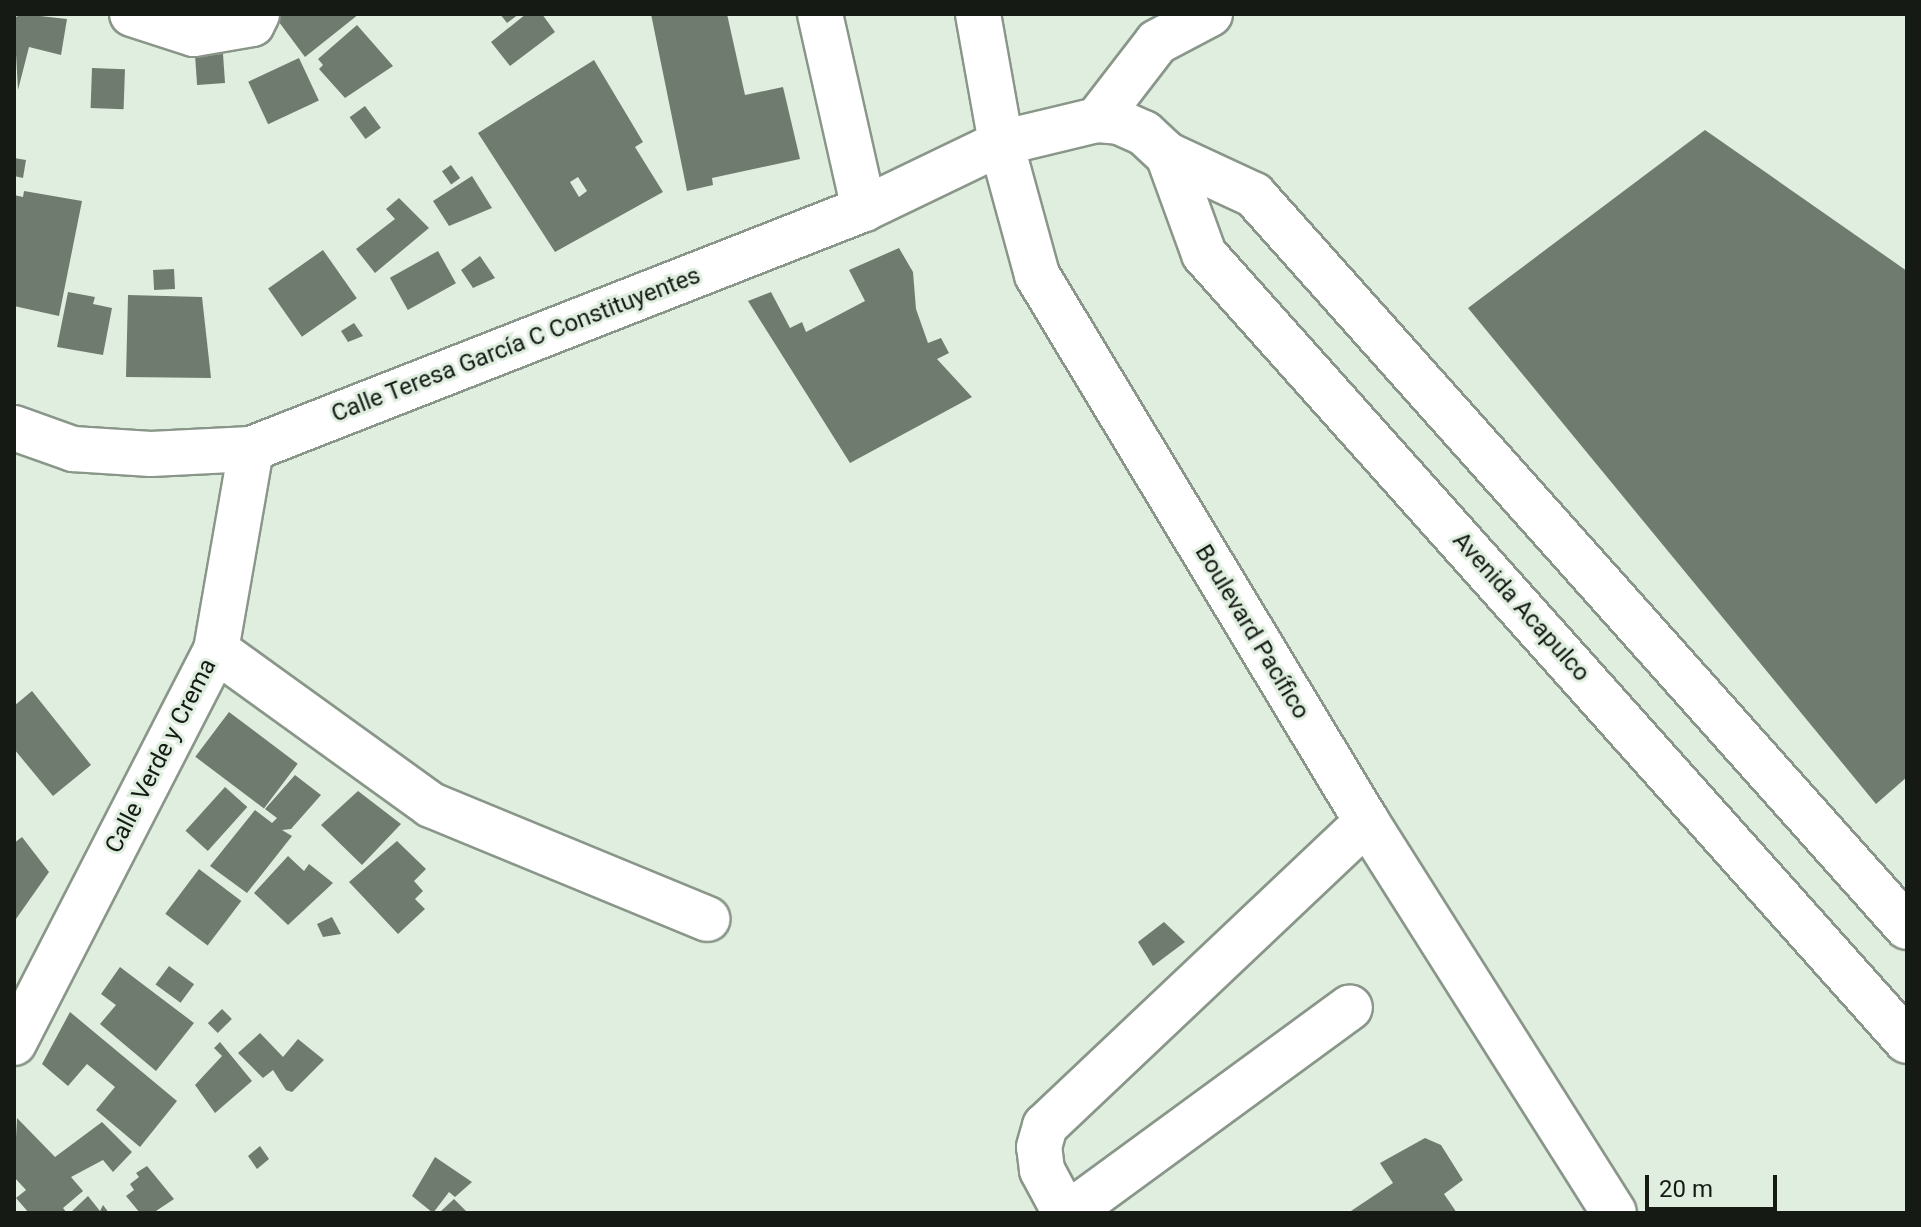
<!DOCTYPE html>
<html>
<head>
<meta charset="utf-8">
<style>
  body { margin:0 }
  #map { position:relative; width:1921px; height:1227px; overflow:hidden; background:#dfeedf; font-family:Roboto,sans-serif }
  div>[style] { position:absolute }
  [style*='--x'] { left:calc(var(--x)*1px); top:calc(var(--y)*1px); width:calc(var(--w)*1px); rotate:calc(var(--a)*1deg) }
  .building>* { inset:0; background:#6f7b6e; transform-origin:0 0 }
  .roads { filter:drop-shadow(2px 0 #899689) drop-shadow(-2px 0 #899689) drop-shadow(0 2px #899689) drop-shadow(0 -2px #899689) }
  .minor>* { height:44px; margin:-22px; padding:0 22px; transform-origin:22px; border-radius:22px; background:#fff }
  .major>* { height:44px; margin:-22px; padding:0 22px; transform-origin:22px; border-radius:22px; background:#fff }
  span { translate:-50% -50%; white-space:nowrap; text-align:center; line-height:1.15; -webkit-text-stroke:6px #dfeedf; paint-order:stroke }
  .street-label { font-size:24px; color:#151a15 }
  .frame { position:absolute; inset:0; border:16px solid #151a15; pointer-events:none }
  .scale { position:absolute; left:1645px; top:1175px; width:132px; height:36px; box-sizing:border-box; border:4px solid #151a15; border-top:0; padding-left:10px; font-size:24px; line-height:28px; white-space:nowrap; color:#151a15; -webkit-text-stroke:6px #dfeedf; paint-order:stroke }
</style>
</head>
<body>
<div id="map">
  <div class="building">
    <i style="clip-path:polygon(22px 14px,67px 19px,61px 55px,29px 47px,18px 90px,14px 18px)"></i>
    <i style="clip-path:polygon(273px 14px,359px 14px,305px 57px)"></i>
    <i style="clip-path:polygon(500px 14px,519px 14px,507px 23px)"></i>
    <i style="clip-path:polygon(526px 14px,542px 14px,555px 32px,510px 66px,491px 42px)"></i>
    <i style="clip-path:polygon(651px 14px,727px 14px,745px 95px,783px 87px,800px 159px,712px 178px,713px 185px,687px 191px)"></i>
    <i style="clip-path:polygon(357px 25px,393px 66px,345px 98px,319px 69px,323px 65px,318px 59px)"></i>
    <i style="left:223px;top:54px;width:29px;height:28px;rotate:86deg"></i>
    <i style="left:299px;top:58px;width:47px;height:56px;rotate:65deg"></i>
    <i style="clip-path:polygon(evenodd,594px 60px,643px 142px,635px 147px,663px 192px,555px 252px,478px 133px,594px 60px,578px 177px,587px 191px,579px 197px,570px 182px,578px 177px)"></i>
    <i style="left:92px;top:68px;width:33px;height:40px;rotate:2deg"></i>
    <i style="left:365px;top:106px;width:27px;height:19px;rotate:54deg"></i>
    <i style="clip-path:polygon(1705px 130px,1907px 271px,1907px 777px,1876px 804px,1468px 308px)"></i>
    <i style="clip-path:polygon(14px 158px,26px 160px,23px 178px,14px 176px)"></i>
    <i style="left:451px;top:165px;width:16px;height:11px;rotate:55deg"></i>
    <i style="clip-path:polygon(472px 176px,492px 208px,449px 226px,433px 201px)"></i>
    <i style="clip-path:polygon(24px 191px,82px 201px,59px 316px,14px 306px,14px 195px,23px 197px)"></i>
    <i style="clip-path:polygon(399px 198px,429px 228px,375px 273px,356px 249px,395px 219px,386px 209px)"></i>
    <i style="clip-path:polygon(899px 248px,913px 272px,916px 309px,928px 343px,941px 338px,949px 353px,937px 359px,972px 397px,850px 463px,748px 301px,771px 292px,790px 328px,802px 322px,806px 332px,865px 301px,849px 270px)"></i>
    <i style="left:323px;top:250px;width:59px;height:67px;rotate:55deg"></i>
    <i style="left:438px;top:251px;width:37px;height:55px;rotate:61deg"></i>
    <i style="clip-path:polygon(480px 256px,495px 278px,473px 288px,461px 270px)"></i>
    <i style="left:174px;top:269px;width:20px;height:21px;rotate:87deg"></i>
    <i style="clip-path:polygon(68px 292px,95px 297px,93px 304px,112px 308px,103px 355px,57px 347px)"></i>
    <i style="clip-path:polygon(128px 295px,202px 297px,211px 378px,126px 377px)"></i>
    <i style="clip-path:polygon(354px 323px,363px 336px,348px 342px,341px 331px)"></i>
    <i style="clip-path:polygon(32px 691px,91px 765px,53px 796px,14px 749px,14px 706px)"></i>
    <i style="left:229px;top:712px;width:86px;height:56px;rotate:37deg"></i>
    <i style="clip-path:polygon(295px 775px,321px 795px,291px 829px,282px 830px,292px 836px,247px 893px,210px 866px,255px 810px,272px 823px,277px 818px,265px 809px)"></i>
    <i style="left:225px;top:787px;width:30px;height:59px;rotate:42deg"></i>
    <i style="clip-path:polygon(358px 791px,401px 824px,362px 865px,321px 825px)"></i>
    <i style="clip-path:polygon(22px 837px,49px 872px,16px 919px,14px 843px)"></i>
    <i style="clip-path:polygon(397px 841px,426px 869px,414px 881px,423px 891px,415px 899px,425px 909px,398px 934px,349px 882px)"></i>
    <i style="clip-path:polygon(288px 856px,304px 871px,309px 864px,333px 883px,288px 925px,254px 893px)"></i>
    <i style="left:199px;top:869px;width:53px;height:56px;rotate:37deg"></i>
    <i style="clip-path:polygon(332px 917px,341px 934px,323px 937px,317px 924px)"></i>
    <i style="clip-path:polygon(1164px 922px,1185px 942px,1153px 966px,1138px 942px)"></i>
    <i style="left:169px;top:966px;width:31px;height:23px;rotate:36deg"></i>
    <i style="clip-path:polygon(120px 967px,194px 1023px,156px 1071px,100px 1024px,116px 1005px,101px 994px)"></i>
    <i style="left:222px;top:1009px;width:14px;height:20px;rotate:45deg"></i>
    <i style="clip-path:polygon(70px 1012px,177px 1101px,140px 1147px,96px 1110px,115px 1087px,87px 1064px,68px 1086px,42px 1064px)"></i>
    <i style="clip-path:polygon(260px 1033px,283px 1057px,298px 1039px,324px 1060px,292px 1092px,286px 1090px,273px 1070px,263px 1078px,238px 1053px)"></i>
    <i style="clip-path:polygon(220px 1042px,252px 1081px,215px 1113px,195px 1085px,222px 1056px,214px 1048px)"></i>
    <i style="clip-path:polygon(17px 1118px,55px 1157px,102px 1122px,132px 1152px,113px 1172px,103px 1160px,71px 1177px,83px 1191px,63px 1208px,67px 1213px,29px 1213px,16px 1198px,26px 1190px,14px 1177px)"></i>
    <i style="clip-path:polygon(1425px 1138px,1441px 1145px,1463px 1180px,1444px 1194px,1457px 1213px,1348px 1213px,1393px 1183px,1380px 1163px)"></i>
    <i style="clip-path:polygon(260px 1146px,269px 1159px,257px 1169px,248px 1156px)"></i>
    <i style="clip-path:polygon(435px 1157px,472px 1182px,455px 1197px,449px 1192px,433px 1213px,412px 1196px)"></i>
    <i style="clip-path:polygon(147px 1166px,174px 1199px,153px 1213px,140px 1213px,126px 1196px,134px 1190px,130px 1184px,139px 1177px,136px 1173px)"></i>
    <i style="clip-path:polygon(88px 1196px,100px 1211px,103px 1205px,109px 1213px,70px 1213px)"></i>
    <i style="clip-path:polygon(454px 1199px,468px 1213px,439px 1213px)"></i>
  </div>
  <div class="roads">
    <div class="minor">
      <i style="--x:132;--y:14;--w:65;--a:17.9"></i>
      <i style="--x:194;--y:34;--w:59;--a:-9.8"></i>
      <i style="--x:252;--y:24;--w:11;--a:-63"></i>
      <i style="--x:820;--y:14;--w:200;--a:77.3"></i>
      <i style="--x:1097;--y:120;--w:98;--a:-52.4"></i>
      <i style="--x:1157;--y:42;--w:60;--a:-27.8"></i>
      <i style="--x:14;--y:428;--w:63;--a:19.6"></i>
      <i style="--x:73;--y:449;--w:78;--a:3.7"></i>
      <i style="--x:151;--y:454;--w:100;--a:-2.9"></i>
      <i style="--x:251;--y:449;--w:658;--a:-21.38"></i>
      <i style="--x:864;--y:209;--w:152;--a:-25.7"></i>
      <i style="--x:216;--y:650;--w:265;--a:35.8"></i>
      <i style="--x:431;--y:805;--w:299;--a:22.4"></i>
      <i style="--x:14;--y:1043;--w:442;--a:-62.8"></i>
      <i style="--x:216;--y:650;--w:204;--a:-80.1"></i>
      <i style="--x:1065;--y:1213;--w:49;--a:-118.1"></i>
      <i style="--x:1042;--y:1170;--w:23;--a:-97"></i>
      <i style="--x:1039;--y:1147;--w:22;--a:-74"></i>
      <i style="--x:1045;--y:1126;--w:443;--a:-43.4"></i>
      <i style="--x:1069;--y:1213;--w:348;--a:-36.2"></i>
    </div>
    <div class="major">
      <i style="--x:978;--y:14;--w:131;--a:79.9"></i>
      <i style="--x:1001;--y:143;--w:137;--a:74.7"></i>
      <i style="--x:1037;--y:275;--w:639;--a:58.9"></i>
      <i style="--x:1367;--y:822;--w:462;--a:57.7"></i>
      <i style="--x:1001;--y:143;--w:99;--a:-13.5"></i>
      <i style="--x:1097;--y:120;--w:22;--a:5"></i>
      <i style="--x:1119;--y:122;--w:27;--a:24"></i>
      <i style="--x:1144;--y:133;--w:33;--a:43"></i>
      <i style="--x:1168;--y:155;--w:95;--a:24.9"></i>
      <i style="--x:1254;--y:195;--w:981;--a:48.26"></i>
      <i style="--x:1168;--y:155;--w:105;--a:70"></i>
      <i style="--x:1204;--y:254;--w:1055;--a:48.23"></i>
    </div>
  </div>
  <div class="street-label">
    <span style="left:516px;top:345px;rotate:-21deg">Calle Teresa García C Constituyentes</span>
    <span style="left:1521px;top:607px;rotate:48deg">Avenida Acapulco</span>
    <span style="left:1252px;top:632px;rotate:59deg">Boulevard Pacífico</span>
    <span style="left:161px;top:756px;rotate:-63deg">Calle Verde y Crema</span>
  </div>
  <div class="frame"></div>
  <div class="scale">20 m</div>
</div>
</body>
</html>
